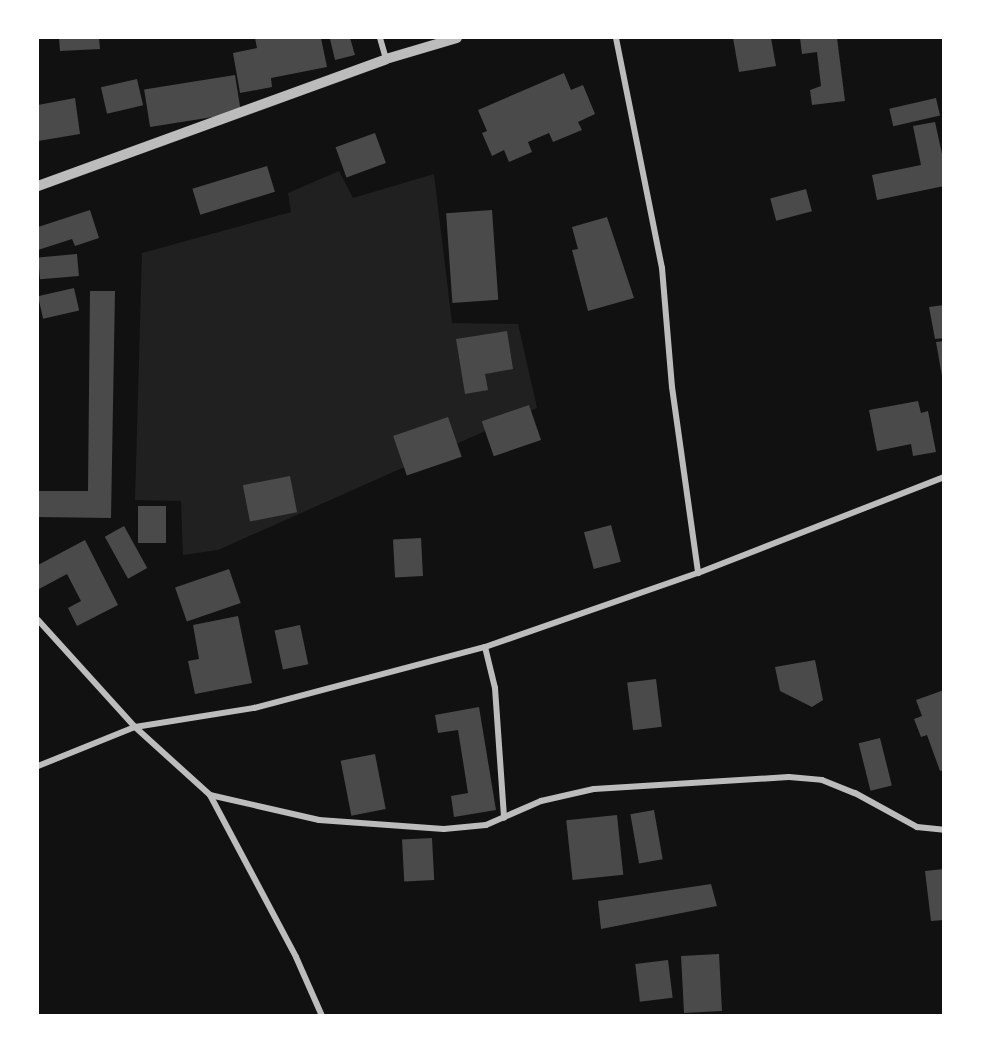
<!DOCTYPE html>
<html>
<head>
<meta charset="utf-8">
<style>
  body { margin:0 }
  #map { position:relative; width:981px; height:1053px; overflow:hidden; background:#111; font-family:"IBM Plex Serif",serif }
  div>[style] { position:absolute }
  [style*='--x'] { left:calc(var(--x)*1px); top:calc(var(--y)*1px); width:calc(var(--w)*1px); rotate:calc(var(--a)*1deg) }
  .green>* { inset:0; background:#202020 }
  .building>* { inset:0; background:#4a4a4a; transform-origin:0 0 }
  .minor>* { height:6px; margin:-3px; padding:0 3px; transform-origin:3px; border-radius:3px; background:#bcbcbc }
  .tertiary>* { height:10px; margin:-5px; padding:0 5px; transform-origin:5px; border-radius:5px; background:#bcbcbc }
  span { translate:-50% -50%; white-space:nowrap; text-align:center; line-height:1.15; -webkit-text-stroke:6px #fff; paint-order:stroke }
  .frame { position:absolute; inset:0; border:39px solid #fff; pointer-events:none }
</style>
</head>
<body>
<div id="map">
  <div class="green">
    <i style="clip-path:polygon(339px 171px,353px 198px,434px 174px,452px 323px,518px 324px,537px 408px,218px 550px,183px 555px,181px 501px,135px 500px,142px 253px,291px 212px,288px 193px)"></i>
  </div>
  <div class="building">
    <i style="clip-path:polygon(59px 38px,99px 38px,100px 49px,60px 51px)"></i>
    <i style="clip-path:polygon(255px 38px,321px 38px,327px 67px,271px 78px,272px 87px,240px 93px,233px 53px,257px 48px)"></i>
    <i style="clip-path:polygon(350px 38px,355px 55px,335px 60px,330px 39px)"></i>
    <i style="clip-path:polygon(733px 38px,771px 38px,776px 66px,739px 72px)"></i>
    <i style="clip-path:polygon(800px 38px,837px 38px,845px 101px,812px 105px,810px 90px,821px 86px,817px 52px,802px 54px)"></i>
    <i style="clip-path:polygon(564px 73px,571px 90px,583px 85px,595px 114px,578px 122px,582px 130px,553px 142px,549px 133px,528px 142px,532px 152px,509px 162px,504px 150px,492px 156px,482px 133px,487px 131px,478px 110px)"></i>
    <i style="left:235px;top:75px;width:38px;height:92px;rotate:81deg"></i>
    <i style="left:137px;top:79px;width:27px;height:37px;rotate:77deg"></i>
    <i style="clip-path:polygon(75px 98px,80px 134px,38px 141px,38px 105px)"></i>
    <i style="left:936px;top:98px;width:18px;height:48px;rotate:77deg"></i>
    <i style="clip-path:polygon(935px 122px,944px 163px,944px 186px,877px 200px,872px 175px,921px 165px,913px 126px)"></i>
    <i style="left:375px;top:133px;width:32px;height:42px;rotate:70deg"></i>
    <i style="left:267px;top:166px;width:27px;height:78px;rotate:73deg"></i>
    <i style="left:806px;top:189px;width:23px;height:37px;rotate:75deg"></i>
    <i style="clip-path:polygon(90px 210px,99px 238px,75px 246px,72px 239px,38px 250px,38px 227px)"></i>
    <i style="left:492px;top:210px;width:90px;height:46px;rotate:86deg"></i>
    <i style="clip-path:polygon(607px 217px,634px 298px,588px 311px,572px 250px,578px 249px,572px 227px)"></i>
    <i style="left:77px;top:254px;width:22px;height:39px;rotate:85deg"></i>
    <i style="left:74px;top:288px;width:23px;height:37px;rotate:77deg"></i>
    <i style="clip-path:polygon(90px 291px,115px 291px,111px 518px,38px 517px,38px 491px,88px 491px)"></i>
    <i style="clip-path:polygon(944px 305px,944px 338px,935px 339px,929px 307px)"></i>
    <i style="clip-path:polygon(507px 331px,513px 369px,485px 374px,488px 390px,465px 394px,456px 339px)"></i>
    <i style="clip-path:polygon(944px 341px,944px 376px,942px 376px,936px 342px)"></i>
    <i style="clip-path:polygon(918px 401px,921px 413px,928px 411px,936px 452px,913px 456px,911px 444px,877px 451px,869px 410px)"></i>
    <i style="left:529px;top:405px;width:37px;height:50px;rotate:71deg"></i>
    <i style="left:448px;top:417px;width:42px;height:58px;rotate:71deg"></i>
    <i style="left:290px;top:476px;width:37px;height:48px;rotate:79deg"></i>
    <i style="left:138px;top:506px;width:28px;height:37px"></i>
    <i style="left:611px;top:525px;width:38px;height:28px;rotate:75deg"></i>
    <i style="left:124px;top:526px;width:48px;height:22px;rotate:61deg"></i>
    <i style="left:421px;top:538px;width:38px;height:28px;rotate:87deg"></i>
    <i style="clip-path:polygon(85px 540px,118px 605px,77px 626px,68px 608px,81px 601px,67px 574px,39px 589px,38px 565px)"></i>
    <i style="left:229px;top:569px;width:36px;height:57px;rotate:71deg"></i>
    <i style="clip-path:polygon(238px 616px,252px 683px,195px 694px,188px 661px,199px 659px,193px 625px)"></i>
    <i style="left:300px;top:625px;width:40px;height:26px;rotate:78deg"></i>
    <i style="clip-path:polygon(815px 660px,823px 700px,812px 707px,780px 691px,775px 667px)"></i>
    <i style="left:656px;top:679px;width:48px;height:29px;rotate:83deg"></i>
    <i style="clip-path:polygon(944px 690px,944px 770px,940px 771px,927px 735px,921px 737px,914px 719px,922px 716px,916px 700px)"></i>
    <i style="clip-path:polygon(479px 707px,496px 810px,454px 817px,451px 796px,468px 793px,458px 730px,438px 733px,435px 715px)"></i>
    <i style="left:880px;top:738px;width:49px;height:22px;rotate:76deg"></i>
    <i style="left:375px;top:754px;width:56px;height:35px;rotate:79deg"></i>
    <i style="left:654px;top:810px;width:50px;height:24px;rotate:80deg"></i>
    <i style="left:617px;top:815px;width:60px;height:51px;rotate:84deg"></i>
    <i style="left:432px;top:838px;width:42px;height:30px;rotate:87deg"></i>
    <i style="clip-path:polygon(944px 869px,944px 920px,931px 921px,925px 871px)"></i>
    <i style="clip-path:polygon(711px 884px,717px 906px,601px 929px,598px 901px)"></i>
    <i style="left:719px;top:954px;width:57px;height:38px;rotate:87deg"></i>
    <i style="left:668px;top:960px;width:38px;height:33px;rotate:83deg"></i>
  </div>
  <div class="minor">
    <i style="--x:380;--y:38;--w:22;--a:74"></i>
    <i style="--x:616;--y:38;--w:235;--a:78.7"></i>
    <i style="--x:662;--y:268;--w:119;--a:85.2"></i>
    <i style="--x:672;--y:387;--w:188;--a:82"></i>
    <i style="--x:38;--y:620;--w:144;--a:47.8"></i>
    <i style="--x:135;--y:727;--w:101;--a:42.2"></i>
    <i style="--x:210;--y:795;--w:183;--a:62"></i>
    <i style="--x:296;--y:957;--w:64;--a:66.2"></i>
    <i style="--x:485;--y:647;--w:42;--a:76.3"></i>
    <i style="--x:495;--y:688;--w:130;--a:86"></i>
    <i style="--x:38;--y:766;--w:105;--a:-21.9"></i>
    <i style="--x:135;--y:727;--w:121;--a:-9.1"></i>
    <i style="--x:254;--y:708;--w:239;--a:-14.8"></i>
    <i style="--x:485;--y:647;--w:225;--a:-19.2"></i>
    <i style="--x:698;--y:573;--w:264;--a:-21.3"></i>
    <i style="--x:210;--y:795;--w:112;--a:12.9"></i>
    <i style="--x:319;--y:820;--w:125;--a:4.1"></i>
    <i style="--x:444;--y:829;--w:42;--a:-5.4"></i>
    <i style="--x:486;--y:825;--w:60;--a:-23.6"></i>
    <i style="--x:541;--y:801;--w:54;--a:-12.8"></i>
    <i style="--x:594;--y:789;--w:195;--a:-3.5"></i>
    <i style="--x:789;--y:777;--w:33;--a:5"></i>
    <i style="--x:822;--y:780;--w:35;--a:22"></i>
    <i style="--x:855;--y:793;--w:71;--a:28.7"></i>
    <i style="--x:917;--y:827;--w:27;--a:6"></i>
  </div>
  <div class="tertiary">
    <i style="--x:38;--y:186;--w:370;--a:-20"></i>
    <i style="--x:386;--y:59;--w:74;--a:-16.5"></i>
  </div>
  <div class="frame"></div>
</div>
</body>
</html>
